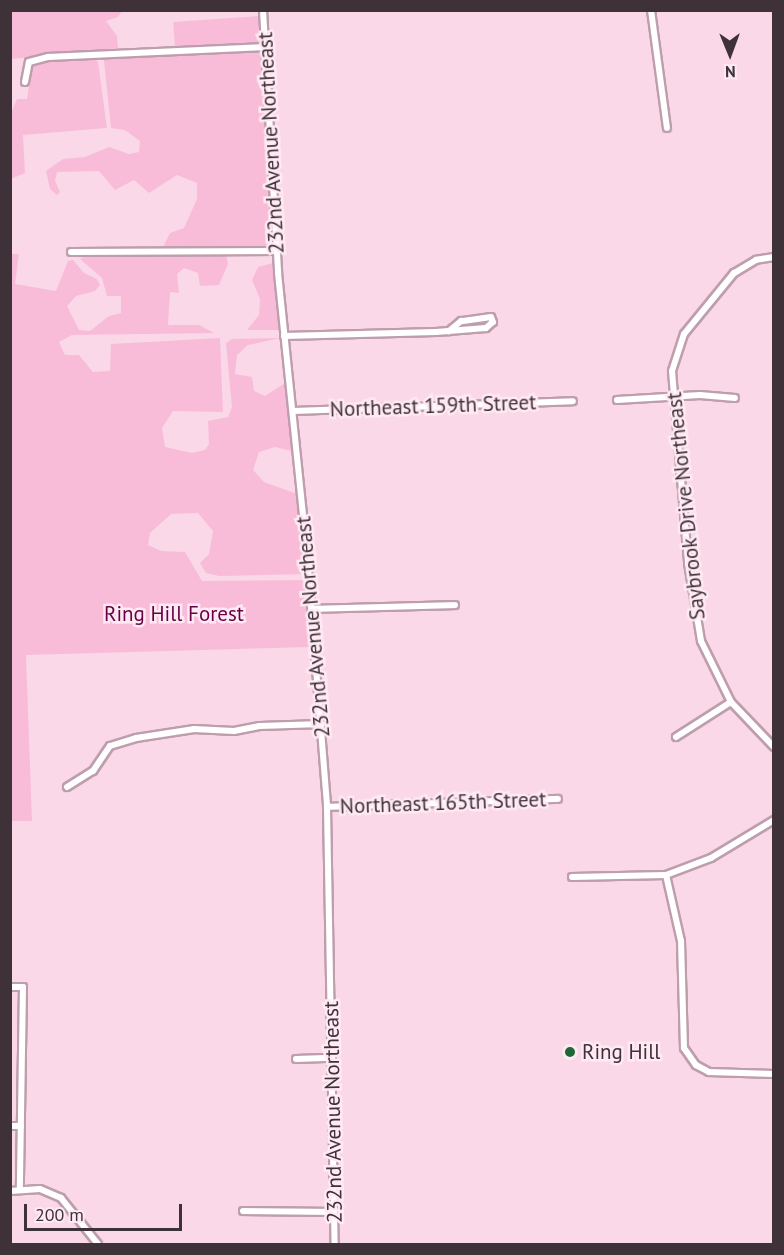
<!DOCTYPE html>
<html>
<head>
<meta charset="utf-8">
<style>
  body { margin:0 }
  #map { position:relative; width:784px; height:1255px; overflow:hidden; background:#fad8e8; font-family:"PT Sans",sans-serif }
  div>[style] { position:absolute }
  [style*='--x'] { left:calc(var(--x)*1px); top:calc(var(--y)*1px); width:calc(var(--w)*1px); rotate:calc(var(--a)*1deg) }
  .green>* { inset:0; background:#f8bcd9; transform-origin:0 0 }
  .roads { filter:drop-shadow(2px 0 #be9ead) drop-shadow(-2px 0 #be9ead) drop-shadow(0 2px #be9ead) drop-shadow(0 -2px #be9ead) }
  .minor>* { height:6px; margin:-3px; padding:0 3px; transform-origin:3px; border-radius:3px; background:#fff }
  .dots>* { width:16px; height:16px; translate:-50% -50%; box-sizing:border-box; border:3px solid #ffeaf3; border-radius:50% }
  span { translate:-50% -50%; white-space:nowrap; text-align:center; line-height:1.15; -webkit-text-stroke:5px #ffeaf3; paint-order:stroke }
  .street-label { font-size:21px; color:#3e3138 }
  .park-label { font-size:21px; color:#690045 }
  .poi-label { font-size:21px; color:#3e3138 }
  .left { translate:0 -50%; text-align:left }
  .frame { position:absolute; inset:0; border:12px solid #3e3138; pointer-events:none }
  .north { position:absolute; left:700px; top:24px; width:60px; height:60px; -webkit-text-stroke:4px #ffeaf3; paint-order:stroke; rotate:179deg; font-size:16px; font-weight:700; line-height:24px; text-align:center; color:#3e3138 }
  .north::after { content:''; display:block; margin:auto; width:21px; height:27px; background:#3e3138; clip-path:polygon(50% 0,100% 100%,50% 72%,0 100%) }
  .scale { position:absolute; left:24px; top:1204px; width:158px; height:27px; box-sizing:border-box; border:3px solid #3e3138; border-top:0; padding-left:8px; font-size:18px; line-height:21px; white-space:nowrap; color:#3e3138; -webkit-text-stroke:4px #ffeaf3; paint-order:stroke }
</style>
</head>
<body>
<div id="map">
  <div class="green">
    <i style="clip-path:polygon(11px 10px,122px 11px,118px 17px,106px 21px,117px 36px,118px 48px,11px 59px)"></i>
    <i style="left:259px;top:16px;width:29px;height:86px;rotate:86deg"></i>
    <i style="clip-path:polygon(261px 50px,272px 246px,163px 247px,170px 233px,184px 228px,197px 199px,197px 183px,177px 175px,149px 193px,134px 180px,115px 190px,99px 171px,57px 172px,55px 181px,60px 192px,57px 195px,50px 189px,46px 171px,63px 159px,85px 157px,109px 147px,129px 154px,139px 152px,140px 141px,125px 130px,111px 128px,104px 60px,111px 55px)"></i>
    <i style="clip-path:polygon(78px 56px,93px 56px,98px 62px,107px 128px,23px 135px,25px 173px,11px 179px,11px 113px,17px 99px,27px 99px,32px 65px)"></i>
    <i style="clip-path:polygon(10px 254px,19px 254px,15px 284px,56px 291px,68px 261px,73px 260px,84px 273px,97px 279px,100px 285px,95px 291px,76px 296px,67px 306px,79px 330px,90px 331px,109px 316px,121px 313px,121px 296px,107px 296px,102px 278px,80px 259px,86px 255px,226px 254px,228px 264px,219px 285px,200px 286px,198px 273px,184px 268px,177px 274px,179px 293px,170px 292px,168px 325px,199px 325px,214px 333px,72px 335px,59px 342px,65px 355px,79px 355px,93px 372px,110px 371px,111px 344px,220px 338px,223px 412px,173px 411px,162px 428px,165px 447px,192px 453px,205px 450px,209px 444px,208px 421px,228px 417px,232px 407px,226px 343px,232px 339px,280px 338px,248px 345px,237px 355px,235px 374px,252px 377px,254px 391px,265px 396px,285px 383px,292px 451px,275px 447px,259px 452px,253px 470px,264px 482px,297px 494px,306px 574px,219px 576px,206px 573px,200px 563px,209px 554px,213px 531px,198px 513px,171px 514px,150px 533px,148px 545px,161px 551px,185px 552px,202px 581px,307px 580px,312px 647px,26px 655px,32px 821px,10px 821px)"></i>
    <i style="clip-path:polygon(273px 263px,279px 330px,247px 330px,259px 315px,260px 299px,252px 280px,258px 267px)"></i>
  </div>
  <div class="roads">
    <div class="minor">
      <i style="--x:263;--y:10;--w:263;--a:86.7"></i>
      <i style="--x:278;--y:273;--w:284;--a:84.1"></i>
      <i style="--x:307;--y:556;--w:252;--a:85.4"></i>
      <i style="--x:327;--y:807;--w:437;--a:89"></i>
      <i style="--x:651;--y:10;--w:119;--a:82.3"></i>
      <i style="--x:25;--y:82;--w:20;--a:-79"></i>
      <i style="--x:29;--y:62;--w:20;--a:-15"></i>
      <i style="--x:48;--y:57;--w:218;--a:-2.6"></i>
      <i style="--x:71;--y:252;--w:205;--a:-0.3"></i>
      <i style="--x:774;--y:257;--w:18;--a:171"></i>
      <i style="--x:756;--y:260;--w:26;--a:149"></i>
      <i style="--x:734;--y:273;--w:79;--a:129.3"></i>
      <i style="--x:684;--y:334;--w:39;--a:108"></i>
      <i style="--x:672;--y:371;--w:193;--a:85.2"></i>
      <i style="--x:688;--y:563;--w:79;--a:80.5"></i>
      <i style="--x:701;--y:641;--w:68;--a:63.8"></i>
      <i style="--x:731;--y:702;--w:62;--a:46.3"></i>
      <i style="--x:284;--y:336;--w:152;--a:-1.5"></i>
      <i style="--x:436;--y:332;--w:50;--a:-4.6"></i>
      <i style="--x:486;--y:328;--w:9;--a:-41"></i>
      <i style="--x:493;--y:322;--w:5;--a:-112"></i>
      <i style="--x:491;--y:317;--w:30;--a:172"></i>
      <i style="--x:461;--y:321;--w:16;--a:140"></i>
      <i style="--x:617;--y:400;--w:83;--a:-3.4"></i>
      <i style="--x:700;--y:395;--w:35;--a:5"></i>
      <i style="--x:293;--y:411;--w:280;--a:-2"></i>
      <i style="--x:312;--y:609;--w:143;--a:-1.6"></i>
      <i style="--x:676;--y:737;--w:65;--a:-32.5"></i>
      <i style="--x:67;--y:787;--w:31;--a:-32"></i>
      <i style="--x:93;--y:771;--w:30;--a:-56"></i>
      <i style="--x:110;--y:746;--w:27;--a:-17"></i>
      <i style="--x:136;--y:738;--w:59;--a:-8.8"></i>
      <i style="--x:194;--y:729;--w:40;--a:2.9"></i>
      <i style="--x:234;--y:731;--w:26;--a:-11"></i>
      <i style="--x:260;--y:726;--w:61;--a:-1.9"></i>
      <i style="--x:327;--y:807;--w:231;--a:-2"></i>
      <i style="--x:666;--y:875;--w:68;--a:77.2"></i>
      <i style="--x:681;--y:941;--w:107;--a:88.4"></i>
      <i style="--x:684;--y:1048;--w:21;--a:55"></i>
      <i style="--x:696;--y:1065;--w:15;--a:28"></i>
      <i style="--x:709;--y:1072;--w:65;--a:1.8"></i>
      <i style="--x:572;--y:877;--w:94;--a:-1.2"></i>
      <i style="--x:666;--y:875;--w:48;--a:-20.7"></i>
      <i style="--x:711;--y:858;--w:74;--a:-31.1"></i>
      <i style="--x:10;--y:987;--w:13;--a:0"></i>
      <i style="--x:23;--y:987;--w:202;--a:90.9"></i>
      <i style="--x:296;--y:1059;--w:36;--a:-2"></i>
      <i style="--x:10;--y:1126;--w:11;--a:0"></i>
      <i style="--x:10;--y:1191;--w:30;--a:-4"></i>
      <i style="--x:40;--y:1189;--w:23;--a:23"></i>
      <i style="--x:61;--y:1198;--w:59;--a:51.2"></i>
      <i style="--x:243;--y:1211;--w:91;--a:0.6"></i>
    </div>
  </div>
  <div class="dots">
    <i style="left:570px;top:1052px;background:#1e6836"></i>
  </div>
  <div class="street-label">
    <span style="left:271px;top:143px;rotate:-93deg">232nd Avenue Northeast</span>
    <span style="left:433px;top:406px;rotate:-2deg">Northeast 159th Street</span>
    <span style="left:686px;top:506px;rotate:-96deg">Saybrook Drive Northeast</span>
    <span style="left:313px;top:627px;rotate:-95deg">232nd Avenue Northeast</span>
    <span style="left:443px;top:803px;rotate:-2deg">Northeast 165th Street</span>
    <span style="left:333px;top:1112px;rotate:-91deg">232nd Avenue Northeast</span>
  </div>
  <div class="park-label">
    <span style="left:174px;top:614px">Ring Hill Forest</span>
  </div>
  <div class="poi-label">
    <span class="left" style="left:582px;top:1052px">Ring Hill</span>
  </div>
  <div class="frame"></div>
  <div class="north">N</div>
  <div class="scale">200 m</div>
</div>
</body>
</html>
